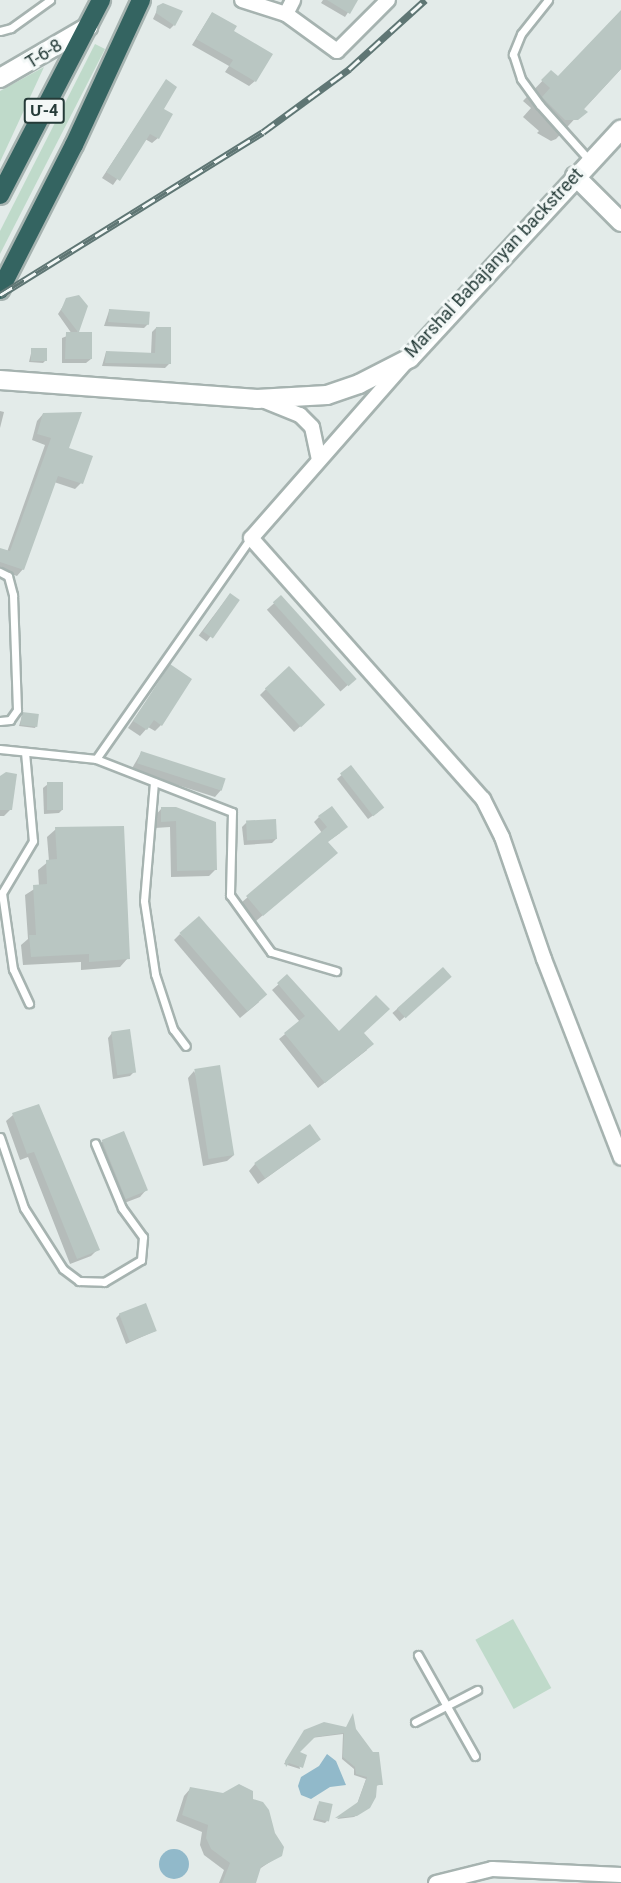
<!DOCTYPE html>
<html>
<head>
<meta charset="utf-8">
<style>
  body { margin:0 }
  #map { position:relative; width:621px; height:1883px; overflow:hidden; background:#e3ebe9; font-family:Roboto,"Noto Sans Armenian",sans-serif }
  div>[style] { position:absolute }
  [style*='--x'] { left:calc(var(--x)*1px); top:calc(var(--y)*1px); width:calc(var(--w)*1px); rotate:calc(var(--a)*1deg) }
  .green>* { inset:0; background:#bfdaca; transform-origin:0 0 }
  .water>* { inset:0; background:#91b9ca }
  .round { border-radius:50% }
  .shadow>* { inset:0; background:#0003; transform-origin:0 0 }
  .building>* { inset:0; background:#b9c6c2; transform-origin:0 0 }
  .roads { filter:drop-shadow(2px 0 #a6b3b0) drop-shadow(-2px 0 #a6b3b0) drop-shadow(0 2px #a6b3b0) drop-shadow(0 -2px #a6b3b0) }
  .lane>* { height:7px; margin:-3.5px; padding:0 3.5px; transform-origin:3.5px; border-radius:3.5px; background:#fff }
  .street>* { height:14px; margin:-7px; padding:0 7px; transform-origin:7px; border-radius:7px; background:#fff }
  .secondary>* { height:18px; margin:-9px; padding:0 9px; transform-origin:9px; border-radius:9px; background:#fff }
  .highway>* { height:18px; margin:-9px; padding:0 9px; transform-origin:9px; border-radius:9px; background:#346461 }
  .rail>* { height:7px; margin-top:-3.5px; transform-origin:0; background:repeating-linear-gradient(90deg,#f3f8f7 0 14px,#5f7674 0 28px); box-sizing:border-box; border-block:2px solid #5f7674 }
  span { translate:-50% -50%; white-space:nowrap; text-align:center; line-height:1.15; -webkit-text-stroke:6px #f3f8f7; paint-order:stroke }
  .shield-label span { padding:2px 4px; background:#f3f8f7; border:2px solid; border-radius:4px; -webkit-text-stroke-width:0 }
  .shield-label { font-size:16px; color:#253b38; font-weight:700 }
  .street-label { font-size:18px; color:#253b38 }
</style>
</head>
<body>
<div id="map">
  <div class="green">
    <i style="clip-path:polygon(95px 44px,105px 49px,0 254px,0 231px)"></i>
    <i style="clip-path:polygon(44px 67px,0 162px,0 91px)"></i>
    <i style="left:513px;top:1619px;width:79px;height:43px;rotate:61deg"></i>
  </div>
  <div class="water">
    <i style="clip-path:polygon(327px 1754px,336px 1761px,346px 1785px,330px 1787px,311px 1799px,301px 1795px,298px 1786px,301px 1777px,319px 1766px)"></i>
    <i class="round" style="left:159px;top:1849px;width:30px;height:30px"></i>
  </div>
  <div class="shadow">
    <i style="clip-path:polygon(323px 0,356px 0,345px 17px,321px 3px)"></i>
    <i style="clip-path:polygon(159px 6px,174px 25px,170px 29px,153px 19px)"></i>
    <i style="clip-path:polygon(621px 11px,621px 69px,556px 139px,551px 141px,537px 133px,539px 131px,523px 117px,531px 108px,523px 101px,551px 72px,558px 77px)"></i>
    <i style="clip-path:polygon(212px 13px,232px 32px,255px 81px,249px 86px,225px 72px,229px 66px,192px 45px)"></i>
    <i style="clip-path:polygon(166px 81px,158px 138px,152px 143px,145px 139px,113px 185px,102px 178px)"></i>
    <i style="clip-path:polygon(67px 300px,87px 306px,77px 334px,91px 359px,86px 363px,62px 363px,62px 338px,72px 334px,58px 314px)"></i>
    <i style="clip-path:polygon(109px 311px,148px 324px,144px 328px,104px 326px)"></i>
    <i style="clip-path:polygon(156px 328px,169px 364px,165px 368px,102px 366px,106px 352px,151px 354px,152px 332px)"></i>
    <i style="clip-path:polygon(32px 349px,45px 361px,43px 363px,29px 362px)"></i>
    <i style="clip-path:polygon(0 411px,4px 412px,0 428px)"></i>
    <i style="clip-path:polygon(43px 414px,67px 449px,81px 483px,75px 489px,54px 482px,23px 569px,17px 576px,0 570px,0 553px,7px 552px,45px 445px,32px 440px,37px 421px)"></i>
    <i style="left:230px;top:594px;width:10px;height:52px;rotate:37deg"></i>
    <i style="left:281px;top:597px;width:110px;height:19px;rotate:48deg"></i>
    <i style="clip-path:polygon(170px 666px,161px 725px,155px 731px,148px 727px,140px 736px,128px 728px)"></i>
    <i style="clip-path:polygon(266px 689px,317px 711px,294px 732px,260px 695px)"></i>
    <i style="clip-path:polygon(23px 713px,36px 726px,35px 728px,19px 726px)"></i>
    <i style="clip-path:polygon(141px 753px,221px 790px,215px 797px,131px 770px)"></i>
    <i style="clip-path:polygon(351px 767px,378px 812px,368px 819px,337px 779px)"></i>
    <i style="clip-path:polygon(0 778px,10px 810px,4px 816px,0 816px)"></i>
    <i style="clip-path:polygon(48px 784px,63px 809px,59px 813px,44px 814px,43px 788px)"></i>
    <i style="clip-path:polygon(161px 809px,215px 824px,215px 870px,209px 876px,171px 877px,170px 827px,155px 828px,155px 816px)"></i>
    <i style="clip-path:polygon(319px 817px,340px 833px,327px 842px,330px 858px,256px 921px,241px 903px,322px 833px,314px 822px)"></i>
    <i style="clip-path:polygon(246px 823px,276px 839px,272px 843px,244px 845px,242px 827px)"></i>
    <i style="clip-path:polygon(56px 829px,128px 958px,120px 967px,81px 970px,81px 962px,23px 965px,21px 945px,28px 939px,25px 895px,39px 886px,38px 870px,49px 861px,47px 837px)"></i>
    <i style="clip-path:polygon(180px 934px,259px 1002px,240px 1018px,174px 940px)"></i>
    <i style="left:443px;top:969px;width:11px;height:67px;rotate:49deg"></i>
    <i style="clip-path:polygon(287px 977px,339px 1033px,362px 1033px,367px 1050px,318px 1088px,279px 1039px,300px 1022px,272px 990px)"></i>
    <i style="clip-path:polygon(112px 1033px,134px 1072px,130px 1076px,113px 1079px,108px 1038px)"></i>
    <i style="clip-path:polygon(194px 1071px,234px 1155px,227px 1161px,203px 1166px,188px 1078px)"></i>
    <i style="clip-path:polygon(13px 1115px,98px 1249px,91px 1256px,70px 1264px,28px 1157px,20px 1160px,6px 1121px)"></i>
    <i style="clip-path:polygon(319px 1140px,258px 1184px,249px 1171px,255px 1164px)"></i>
    <i style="clip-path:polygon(103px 1141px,146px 1190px,140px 1197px,119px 1205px,96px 1148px)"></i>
    <i style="clip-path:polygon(120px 1314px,155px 1331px,126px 1344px,116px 1318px)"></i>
    <i style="clip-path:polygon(355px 1730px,382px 1784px,376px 1786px,366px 1809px,354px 1817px,337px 1819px,357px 1804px,366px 1779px,354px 1775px,354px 1769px,342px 1759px,343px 1734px,311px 1738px,297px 1753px,300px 1769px,284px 1764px,303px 1733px)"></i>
    <i style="clip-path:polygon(190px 1789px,251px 1800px,280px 1855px,258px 1870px,255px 1883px,219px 1883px,224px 1870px,204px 1855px,200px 1845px,202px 1832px,176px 1821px,184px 1796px)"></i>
    <i style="clip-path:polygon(318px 1804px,327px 1821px,325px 1823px,313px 1820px)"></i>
  </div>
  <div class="building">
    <i style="clip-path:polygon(327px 0,358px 0,350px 14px)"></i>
    <i style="clip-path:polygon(163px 3px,183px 11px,175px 26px,156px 13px,157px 6px)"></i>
    <i style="clip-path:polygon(621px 10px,621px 69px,584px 109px,588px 112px,578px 120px,565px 120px,542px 97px,550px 88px,541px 80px,551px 70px,558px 76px)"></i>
    <i style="clip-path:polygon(212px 12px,237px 26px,234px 31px,273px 54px,256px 82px,229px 66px,233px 60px,196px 39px)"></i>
    <i style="clip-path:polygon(166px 79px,177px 87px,164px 109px,173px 114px,159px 139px,150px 134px,120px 181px,106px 172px)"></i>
    <i style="clip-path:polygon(79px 295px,88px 306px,79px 332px,92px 332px,92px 359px,65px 359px,66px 332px,78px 332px,61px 310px,66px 298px)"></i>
    <i style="left:109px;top:309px;width:41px;height:13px;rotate:4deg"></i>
    <i style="clip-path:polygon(156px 327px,171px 327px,171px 364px,105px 363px,106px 351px,155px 353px)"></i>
    <i style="left:31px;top:348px;width:16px;height:13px"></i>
    <i style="clip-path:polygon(82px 412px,69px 448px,93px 456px,83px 484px,58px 476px,24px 570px,0 562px,0 548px,10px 551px,51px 438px,37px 434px,43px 413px)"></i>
    <i style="left:230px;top:593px;width:12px;height:47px;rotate:35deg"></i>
    <i style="left:281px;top:595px;width:113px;height:11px;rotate:48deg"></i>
    <i style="clip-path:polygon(170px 664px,192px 679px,162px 726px,154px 720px,147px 730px,133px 721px)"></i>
    <i style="left:289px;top:666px;width:53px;height:33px;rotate:47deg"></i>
    <i style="left:22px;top:712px;width:17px;height:13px;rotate:7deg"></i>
    <i style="left:141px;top:751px;width:89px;height:13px;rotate:18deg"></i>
    <i style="left:351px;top:765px;width:54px;height:14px;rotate:52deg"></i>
    <i style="clip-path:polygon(6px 772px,17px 774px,12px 810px,0 810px,0 776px)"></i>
    <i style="left:47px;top:782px;width:16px;height:28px"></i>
    <i style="clip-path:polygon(332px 806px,348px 827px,328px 842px,338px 853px,263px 916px,246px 896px,327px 827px,318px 816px)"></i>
    <i style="clip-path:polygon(161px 807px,176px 807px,216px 822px,217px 870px,177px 871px,176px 821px,161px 822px)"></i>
    <i style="left:276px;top:819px;width:20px;height:30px;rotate:87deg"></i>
    <i style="clip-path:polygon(124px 826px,130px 959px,89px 962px,89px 954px,31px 957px,29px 935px,36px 935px,33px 885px,47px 884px,46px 860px,57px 859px,55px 827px)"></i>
    <i style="left:199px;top:916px;width:104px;height:26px;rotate:49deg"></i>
    <i style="left:443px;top:967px;width:13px;height:62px;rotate:48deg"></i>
    <i style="clip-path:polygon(287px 974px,339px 1031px,376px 995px,390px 1009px,364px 1033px,374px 1044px,325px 1083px,284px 1033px,305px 1016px,277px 983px)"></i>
    <i style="left:130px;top:1029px;width:44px;height:19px;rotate:82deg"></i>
    <i style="left:220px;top:1065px;width:91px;height:26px;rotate:81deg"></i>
    <i style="clip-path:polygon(39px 1104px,100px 1250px,77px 1259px,34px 1152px,27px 1154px,12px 1113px)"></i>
    <i style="left:310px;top:1124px;width:19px;height:68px;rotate:55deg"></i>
    <i style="left:124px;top:1131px;width:64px;height:24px;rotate:68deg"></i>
    <i style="left:146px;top:1303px;width:30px;height:29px;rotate:69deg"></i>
    <i style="clip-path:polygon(353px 1713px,356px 1729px,373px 1752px,379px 1752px,383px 1785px,377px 1785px,376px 1797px,370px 1808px,357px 1816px,335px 1818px,358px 1802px,367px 1777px,356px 1774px,355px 1767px,343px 1757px,344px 1733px,315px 1737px,300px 1752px,307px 1755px,303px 1768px,289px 1763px,286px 1767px,285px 1761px,304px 1730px,324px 1722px,346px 1727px)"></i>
    <i style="clip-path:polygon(239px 1784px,253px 1791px,253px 1799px,263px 1802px,269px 1810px,275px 1833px,284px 1847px,282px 1856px,261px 1867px,256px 1883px,222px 1883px,230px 1863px,211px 1849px,206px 1838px,208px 1825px,182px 1815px,190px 1787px,223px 1793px)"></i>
    <i style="left:319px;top:1801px;width:14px;height:18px;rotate:12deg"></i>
  </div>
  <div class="roads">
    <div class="lane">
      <i style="--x:548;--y:0;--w:43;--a:128.5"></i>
      <i style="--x:521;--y:34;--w:22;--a:112"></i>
      <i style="--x:513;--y:54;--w:26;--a:72"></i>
      <i style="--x:521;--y:79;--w:32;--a:54"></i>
      <i style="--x:540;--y:105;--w:75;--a:48.2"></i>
      <i style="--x:0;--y:31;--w:11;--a:-15"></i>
      <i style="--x:11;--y:28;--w:48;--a:-35.7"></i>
      <i style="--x:0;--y:572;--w:9;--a:27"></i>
      <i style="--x:8;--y:576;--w:20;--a:75"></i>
      <i style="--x:13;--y:595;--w:115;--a:88"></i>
      <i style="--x:17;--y:710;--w:12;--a:125"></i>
      <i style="--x:10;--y:720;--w:10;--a:174"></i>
      <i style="--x:0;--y:749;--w:97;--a:5.9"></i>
      <i style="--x:96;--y:759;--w:270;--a:-55"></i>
      <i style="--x:25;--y:752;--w:89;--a:84.9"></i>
      <i style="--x:33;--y:841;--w:61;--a:120.8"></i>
      <i style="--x:2;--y:893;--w:77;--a:81.8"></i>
      <i style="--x:13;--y:969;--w:38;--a:65"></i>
      <i style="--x:96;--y:759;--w:146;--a:21.3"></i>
      <i style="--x:232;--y:812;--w:83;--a:91.4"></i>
      <i style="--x:230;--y:895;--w:70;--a:54.3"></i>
      <i style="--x:271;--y:952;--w:68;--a:16.3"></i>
      <i style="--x:154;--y:782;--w:119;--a:94.8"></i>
      <i style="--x:144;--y:901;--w:74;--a:81.4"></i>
      <i style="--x:155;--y:974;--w:58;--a:71.9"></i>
      <i style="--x:173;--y:1029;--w:21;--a:53"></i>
      <i style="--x:0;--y:1137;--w:75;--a:71.3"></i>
      <i style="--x:24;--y:1208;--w:72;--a:57.4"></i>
      <i style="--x:63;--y:1269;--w:20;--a:37"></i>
      <i style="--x:79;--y:1281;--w:25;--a:2"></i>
      <i style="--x:104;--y:1282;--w:43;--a:-30.7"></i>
      <i style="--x:141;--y:1260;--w:23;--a:-85"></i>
      <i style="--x:143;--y:1237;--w:36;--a:-126"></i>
      <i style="--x:122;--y:1208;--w:70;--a:-112.6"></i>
      <i style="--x:418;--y:1655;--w:116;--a:60.6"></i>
      <i style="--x:415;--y:1722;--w:70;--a:-27.3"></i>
    </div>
    <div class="street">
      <i style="--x:242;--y:0;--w:46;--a:17.7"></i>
      <i style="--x:286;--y:14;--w:16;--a:-63"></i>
      <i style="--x:286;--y:14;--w:63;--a:36"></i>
      <i style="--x:337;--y:51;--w:72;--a:-45"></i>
      <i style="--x:405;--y:363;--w:233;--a:131.3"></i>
      <i style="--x:251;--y:538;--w:349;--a:48.4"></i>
      <i style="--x:483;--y:799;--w:42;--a:63.4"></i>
      <i style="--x:502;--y:837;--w:129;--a:71"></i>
      <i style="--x:544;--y:959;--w:213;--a:68.8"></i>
      <i style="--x:265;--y:401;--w:38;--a:22"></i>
      <i style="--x:300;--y:415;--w:17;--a:45"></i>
      <i style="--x:312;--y:427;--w:33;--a:78"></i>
      <i style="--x:436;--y:1883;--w:58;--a:-14"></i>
      <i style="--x:492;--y:1869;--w:129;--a:2.7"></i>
    </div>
    <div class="secondary">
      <i style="--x:0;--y:78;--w:102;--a:-30.1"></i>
      <i style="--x:575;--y:176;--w:65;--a:45"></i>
      <i style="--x:0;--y:380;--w:258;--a:4.2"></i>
      <i style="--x:257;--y:399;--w:70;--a:-3.3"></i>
      <i style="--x:327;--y:395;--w:34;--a:-19"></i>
      <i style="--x:359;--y:384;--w:57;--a:-27"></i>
      <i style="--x:410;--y:358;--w:311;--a:-47.3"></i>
    </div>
    <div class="highway">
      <i style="--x:0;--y:195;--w:220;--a:-62.6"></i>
      <i style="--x:0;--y:290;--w:163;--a:-63"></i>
      <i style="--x:74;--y:145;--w:160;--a:-65.2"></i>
    </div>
  </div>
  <div class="rail">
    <i style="--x:0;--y:295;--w:309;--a:-31.8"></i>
    <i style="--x:263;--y:132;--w:107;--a:-36.2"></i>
    <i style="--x:349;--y:69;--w:103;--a:-42.2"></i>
  </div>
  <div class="shield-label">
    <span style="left:44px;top:111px">Մ-4</span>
  </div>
  <div class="street-label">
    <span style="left:44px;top:54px;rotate:-32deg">T-6-8</span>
    <span style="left:494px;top:263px;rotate:-47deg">Marshal Babajanyan backstreet</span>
  </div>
</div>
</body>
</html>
